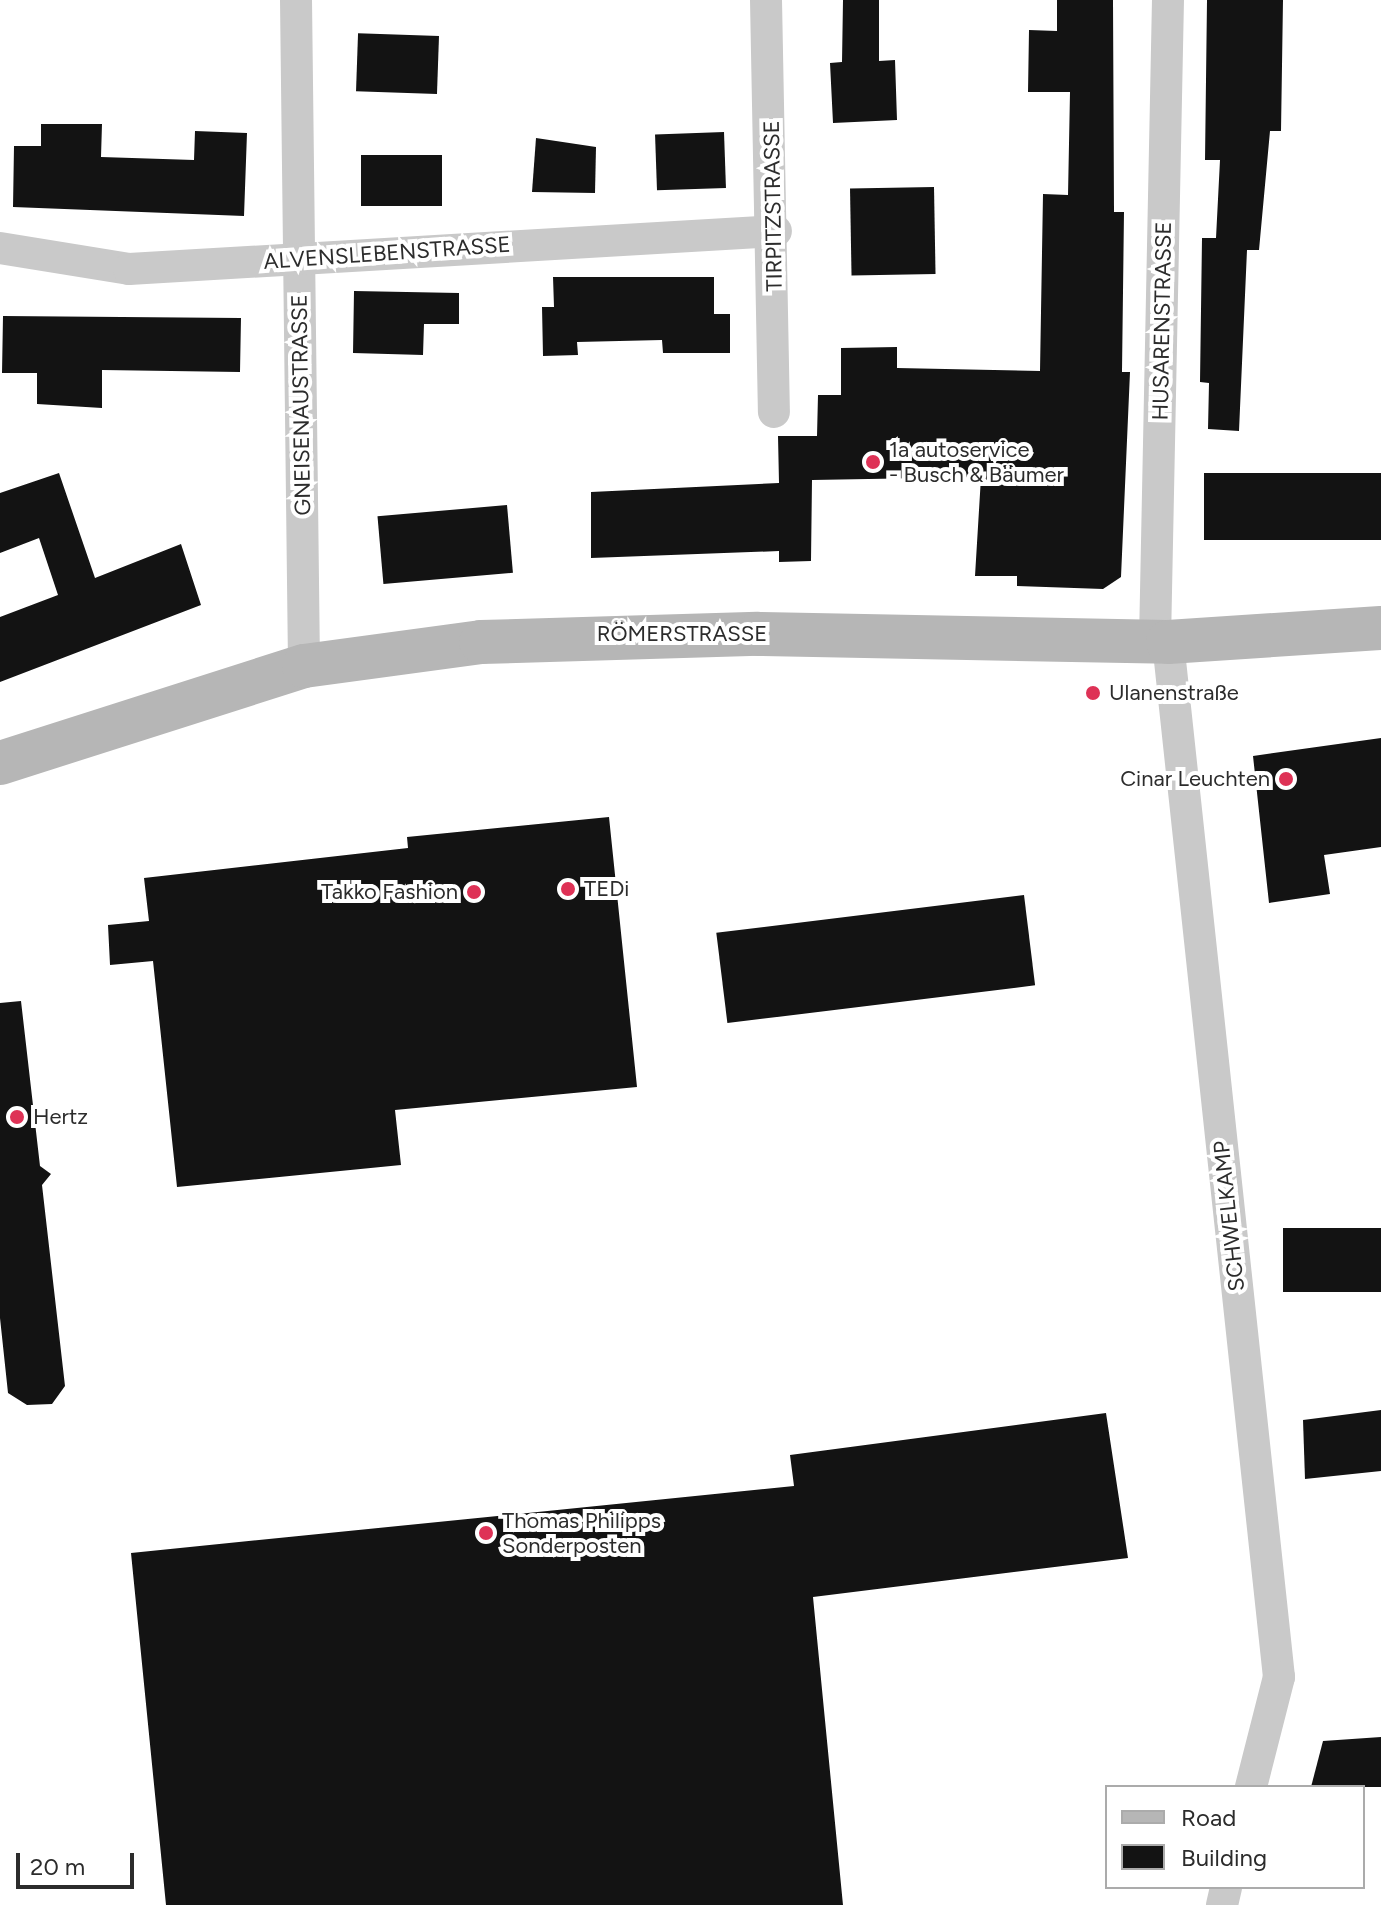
<!DOCTYPE html>
<html>
<head>
<meta charset="utf-8">
<style>
  body { margin:0 }
  #map { position:relative; width:1381px; height:1905px; overflow:hidden; background:#fff; font-family:Figtree,sans-serif }
  div>[style] { position:absolute }
  [style*='--x'] { left:calc(var(--x)*1px); top:calc(var(--y)*1px); width:calc(var(--w)*1px); rotate:calc(var(--a)*1deg) }
  .building>* { inset:0; background:#131313; transform-origin:0 0 }
  .street>* { height:32px; margin:-16px; padding:0 16px; transform-origin:16px; border-radius:16px; background:#c9c9c9 }
  .secondary>* { height:44px; margin:-22px; padding:0 22px; transform-origin:22px; border-radius:22px; background:#b6b6b6 }
  .dots>* { width:22px; height:22px; translate:-50% -50%; box-sizing:border-box; border:4px solid #fff; border-radius:50% }
  span { translate:-50% -50%; white-space:nowrap; text-align:center; line-height:1.15; -webkit-text-stroke:8px #fff; paint-order:stroke }
  .street-label { font-size:22px; color:#2c2c2c }
  .poi-label { font-size:22px; color:#2c2c2c }
  .left { translate:0 -50%; text-align:left }
  .right { translate:-100% -50%; text-align:right }
  .legend { position:absolute; left:1105px; top:1785px; width:260px; height:104px; box-sizing:border-box; background:#fff; border:2px solid #ababab; margin:0; padding:10px 14px; list-style:none; font-size:24px; color:#2c2c2c }
  .legend li { display:flex; align-items:center; gap:16px; height:40px }
  .legend b { width:40px; border:2px solid #ababab }
  .scale { position:absolute; left:16px; top:1853px; width:118px; height:36px; box-sizing:border-box; border:4px solid #2c2c2c; border-top:0; padding-left:10px; font-size:24px; line-height:28px; white-space:nowrap; color:#2c2c2c; -webkit-text-stroke:6px #fff; paint-order:stroke }
</style>
</head>
<body>
<div id="map">
  <div class="building">
    <i style="clip-path:polygon(843px 0,879px 0,879px 61px,895px 60px,897px 120px,833px 123px,830px 63px,842px 62px)"></i>
    <i style="clip-path:polygon(1057px 0,1113px 0,1114px 212px,1124px 212px,1122px 372px,1130px 372px,1121px 577px,1103px 589px,1017px 586px,1017px 576px,975px 576px,981px 477px,812px 480px,811px 561px,779px 562px,779px 551px,591px 558px,591px 492px,779px 483px,778px 436px,817px 436px,818px 395px,841px 395px,841px 348px,897px 347px,897px 368px,1040px 371px,1043px 194px,1068px 195px,1070px 92px,1028px 92px,1029px 30px,1057px 31px)"></i>
    <i style="clip-path:polygon(1207px 0,1283px 0,1281px 131px,1270px 131px,1259px 250px,1247px 250px,1239px 431px,1208px 429px,1209px 383px,1200px 382px,1202px 238px,1216px 238px,1220px 160px,1205px 160px)"></i>
    <i style="left:439px;top:36px;width:58px;height:81px;rotate:92deg"></i>
    <i style="clip-path:polygon(41px 124px,102px 124px,101px 157px,194px 160px,195px 131px,247px 133px,244px 216px,13px 207px,14px 146px,41px 146px)"></i>
    <i style="left:724px;top:132px;width:56px;height:69px;rotate:88deg"></i>
    <i style="clip-path:polygon(536px 138px,596px 147px,595px 193px,532px 192px)"></i>
    <i style="left:361px;top:155px;width:81px;height:51px"></i>
    <i style="left:934px;top:187px;width:87px;height:84px;rotate:89deg"></i>
    <i style="clip-path:polygon(553px 277px,714px 277px,714px 314px,730px 314px,730px 353px,663px 353px,662px 340px,577px 342px,578px 355px,543px 356px,542px 307px,554px 307px)"></i>
    <i style="clip-path:polygon(354px 291px,459px 293px,459px 324px,424px 324px,423px 355px,353px 353px)"></i>
    <i style="clip-path:polygon(3px 316px,241px 318px,240px 372px,102px 370px,102px 408px,37px 404px,37px 373px,2px 373px)"></i>
    <i style="clip-path:polygon(59px 473px,95px 578px,181px 544px,201px 605px,0 682px,0 617px,58px 595px,39px 538px,0 553px,0 493px)"></i>
    <i style="left:1381px;top:473px;width:67px;height:177px;rotate:90deg"></i>
    <i style="left:507px;top:505px;width:68px;height:130px;rotate:85deg"></i>
    <i style="clip-path:polygon(1381px 738px,1381px 847px,1324px 855px,1330px 894px,1269px 903px,1253px 756px)"></i>
    <i style="clip-path:polygon(609px 817px,637px 1087px,395px 1110px,401px 1165px,177px 1187px,153px 961px,110px 965px,108px 925px,149px 921px,144px 878px,408px 848px,407px 837px)"></i>
    <i style="left:1024px;top:895px;width:91px;height:310px;rotate:83deg"></i>
    <i style="clip-path:polygon(21px 1001px,40px 1166px,51px 1174px,42px 1185px,65px 1386px,52px 1404px,27px 1405px,8px 1393px,0 1318px,0 1003px)"></i>
    <i style="left:1381px;top:1228px;width:64px;height:98px;rotate:90deg"></i>
    <i style="clip-path:polygon(1381px 1410px,1381px 1471px,1305px 1479px,1303px 1420px)"></i>
    <i style="clip-path:polygon(1106px 1413px,1128px 1558px,813px 1597px,843px 1905px,166px 1905px,131px 1553px,794px 1486px,790px 1455px)"></i>
    <i style="clip-path:polygon(1381px 1737px,1381px 1787px,1311px 1787px,1323px 1741px)"></i>
  </div>
  <div class="street">
    <i style="--x:296;--y:0;--w:666;--a:89.31"></i>
    <i style="--x:766;--y:0;--w:412;--a:88.9"></i>
    <i style="--x:0;--y:248;--w:131;--a:9.2"></i>
    <i style="--x:129;--y:269;--w:648;--a:-3.36"></i>
    <i style="--x:1155;--y:641;--w:641;--a:-88.84"></i>
    <i style="--x:1168;--y:642;--w:1041;--a:83.88"></i>
    <i style="--x:1279;--y:1677;--w:114;--a:104.3"></i>
    <i style="--x:1222;--y:1905;--w:18;--a:-77"></i>
  </div>
  <div class="secondary">
    <i style="--x:0;--y:763;--w:319;--a:-17.7"></i>
    <i style="--x:304;--y:666;--w:179;--a:-7.7"></i>
    <i style="--x:481;--y:642;--w:277;--a:-1.7"></i>
    <i style="--x:758;--y:634;--w:410;--a:1.1"></i>
    <i style="--x:1168;--y:642;--w:213;--a:-3.8"></i>
  </div>
  <div class="dots">
    <i style="left:873px;top:462px;background:#de3256"></i>
    <i style="left:1093px;top:693px;background:#de3256"></i>
    <i style="left:1286px;top:779px;background:#de3256"></i>
    <i style="left:568px;top:889px;background:#de3256"></i>
    <i style="left:474px;top:892px;background:#de3256"></i>
    <i style="left:17px;top:1117px;background:#de3256"></i>
    <i style="left:486px;top:1533px;background:#de3256"></i>
  </div>
  <div class="street-label">
    <span style="left:773px;top:206px;rotate:-91deg">TIRPITZSTRASSE</span>
    <span style="left:387px;top:253px;rotate:-4deg">ALVENSLEBENSTRASSE</span>
    <span style="left:1162px;top:321px;rotate:-89deg">HUSARENSTRASSE</span>
    <span style="left:301px;top:405px;rotate:-91deg">GNEISENAUSTRASSE</span>
    <span style="left:682px;top:634px">RÖMERSTRASSE</span>
    <span style="left:1229px;top:1216px;rotate:-96deg">SCHWELKAMP</span>
  </div>
  <div class="poi-label">
    <span class="left" style="left:889px;top:462px">1a autoservice<br>- Busch &amp; Bäumer</span>
    <span class="left" style="left:1109px;top:693px">Ulanenstraße</span>
    <span class="right" style="left:1270px;top:779px">Cinar Leuchten</span>
    <span class="left" style="left:584px;top:889px">TEDi</span>
    <span class="right" style="left:458px;top:892px">Takko Fashion</span>
    <span class="left" style="left:33px;top:1117px">Hertz</span>
    <span class="left" style="left:502px;top:1533px">Thomas Philipps<br>Sonderposten</span>
  </div>
  <ul class="legend">
  <li><b style="height:10px;background:#b6b6b6"></b>Road</li>
  <li><b style="height:22px;background:#131313"></b>Building</li>
  </ul>
  <div class="scale">20 m</div>
</div>
</body>
</html>
